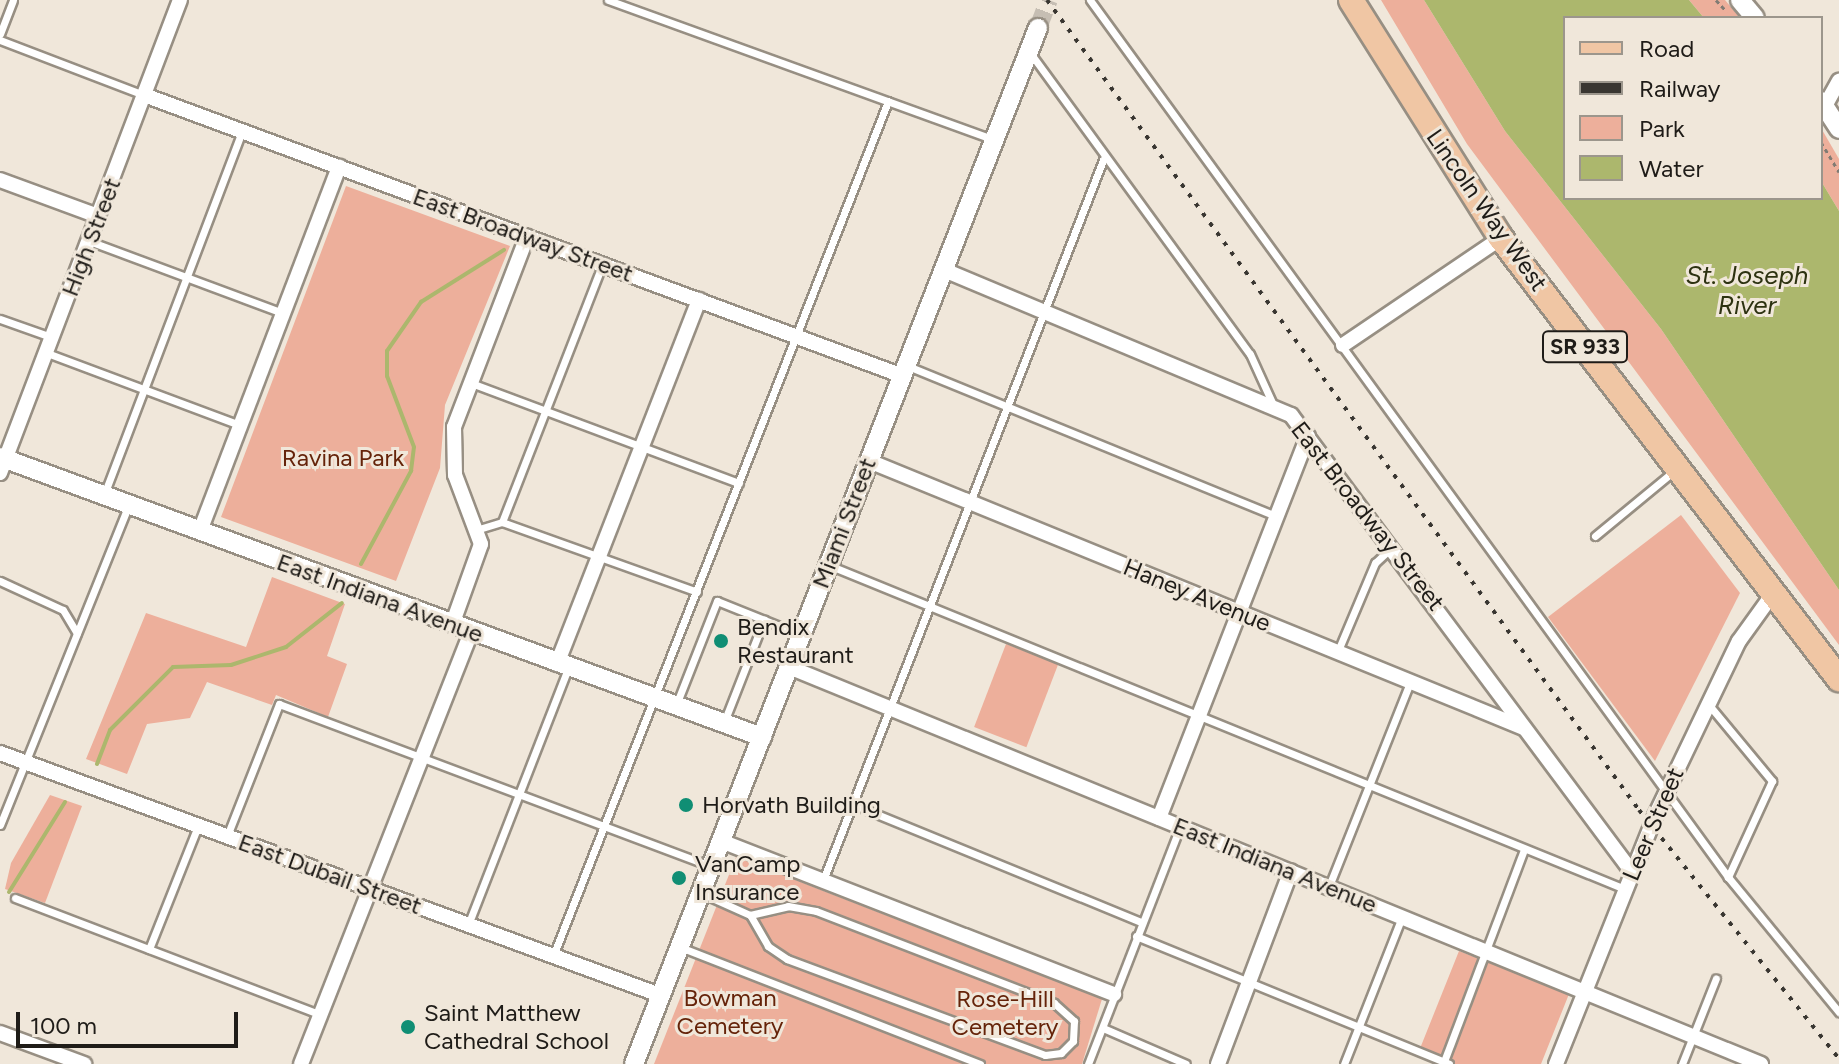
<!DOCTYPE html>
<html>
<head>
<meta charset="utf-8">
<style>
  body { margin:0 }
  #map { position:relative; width:1839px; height:1064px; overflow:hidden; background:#f0e7da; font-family:Figtree,sans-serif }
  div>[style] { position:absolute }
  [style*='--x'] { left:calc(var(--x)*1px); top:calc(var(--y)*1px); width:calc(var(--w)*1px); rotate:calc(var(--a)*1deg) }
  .green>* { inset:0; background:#edaf9b; transform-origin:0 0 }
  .water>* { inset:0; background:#acb76d }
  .stream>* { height:4px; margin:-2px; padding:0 2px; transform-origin:2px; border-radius:2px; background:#acb76d }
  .tertiary-tunnel>* { height:18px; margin-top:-9px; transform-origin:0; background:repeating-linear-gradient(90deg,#c6beb3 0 18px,transparent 0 27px) }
  .path>* { height:3px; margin-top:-1.5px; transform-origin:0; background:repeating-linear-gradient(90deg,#817b73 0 4px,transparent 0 8px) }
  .roads { filter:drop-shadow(2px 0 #978f83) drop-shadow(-2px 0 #978f83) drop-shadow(0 2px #978f83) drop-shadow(0 -2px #978f83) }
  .service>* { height:7px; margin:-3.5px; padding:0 3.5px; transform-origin:3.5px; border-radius:3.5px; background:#fff }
  .minor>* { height:14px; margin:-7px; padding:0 7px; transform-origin:7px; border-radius:7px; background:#fff }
  .tertiary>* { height:18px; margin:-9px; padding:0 9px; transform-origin:9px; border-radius:9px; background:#fff }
  .primary>* { height:24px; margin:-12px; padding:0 12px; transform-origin:12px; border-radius:12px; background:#f0c6a4 }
  .rail>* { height:4px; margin-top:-2px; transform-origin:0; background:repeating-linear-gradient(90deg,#393631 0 4px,transparent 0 12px) }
  .dots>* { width:22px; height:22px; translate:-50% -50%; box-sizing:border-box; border:4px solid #f0e7da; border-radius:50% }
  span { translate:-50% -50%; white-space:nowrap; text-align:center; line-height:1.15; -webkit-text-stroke:6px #f0e7da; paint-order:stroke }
  .shield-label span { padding:2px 6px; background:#f0e7da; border:2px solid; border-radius:6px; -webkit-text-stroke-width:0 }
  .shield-label { font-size:22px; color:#1f1c18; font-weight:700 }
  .street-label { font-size:24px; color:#1f1c18 }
  .park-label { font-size:24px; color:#652309 }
  .poi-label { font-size:24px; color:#1f1c18 }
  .left { translate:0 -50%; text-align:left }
  .water-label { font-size:26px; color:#2d3211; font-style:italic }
  .legend { position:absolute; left:1563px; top:16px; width:260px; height:184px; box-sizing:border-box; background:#f0e7da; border:2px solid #9c968c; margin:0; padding:10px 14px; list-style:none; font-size:24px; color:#1f1c18 }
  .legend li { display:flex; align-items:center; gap:16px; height:40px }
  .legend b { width:40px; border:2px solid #9c968c }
  .scale { position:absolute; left:16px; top:1012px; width:222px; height:36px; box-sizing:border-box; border:4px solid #1f1c18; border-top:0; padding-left:10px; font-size:24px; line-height:28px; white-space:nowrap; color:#1f1c18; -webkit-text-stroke:6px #f0e7da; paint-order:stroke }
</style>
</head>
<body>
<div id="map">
  <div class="green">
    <i style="clip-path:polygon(1381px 0,1424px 0,1505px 131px,1661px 329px,1839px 590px,1839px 645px,1467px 144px)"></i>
    <i style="clip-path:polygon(1689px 0,1725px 0,1740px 18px,1704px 18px)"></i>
    <i style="clip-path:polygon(1821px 128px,1839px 159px,1839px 211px,1821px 181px)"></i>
    <i style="clip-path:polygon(346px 186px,510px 246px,445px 405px,440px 468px,396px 581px,221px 517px)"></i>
    <i style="clip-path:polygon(1681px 515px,1740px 593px,1655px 761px,1548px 617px)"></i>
    <i style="clip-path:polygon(272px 577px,345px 604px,327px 656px,347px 664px,328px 717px,276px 695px,272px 705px,207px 682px,190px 718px,147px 724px,127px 774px,86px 759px,146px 613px,246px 647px)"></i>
    <i style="left:1006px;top:644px;width:56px;height:89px;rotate:21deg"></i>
    <i style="clip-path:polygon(50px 795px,82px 806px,45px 903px,5px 889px,11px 863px)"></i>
    <i style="clip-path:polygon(736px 857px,1102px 999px,1082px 1064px,654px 1064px)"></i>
    <i style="clip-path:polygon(1459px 951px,1569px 994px,1541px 1064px,1452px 1064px,1419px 1051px)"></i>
  </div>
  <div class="water">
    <i style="clip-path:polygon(1424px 0,1689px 0,1704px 18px,1565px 18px,1565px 198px,1821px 198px,1821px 181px,1839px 211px,1839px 590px,1661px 329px,1505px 131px)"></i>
  </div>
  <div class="stream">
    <i style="--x:361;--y:564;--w:106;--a:-61.7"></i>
    <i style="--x:411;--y:471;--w:24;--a:-83"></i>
    <i style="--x:414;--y:447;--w:76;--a:-110.8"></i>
    <i style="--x:387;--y:376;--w:25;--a:-90"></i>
    <i style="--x:387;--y:351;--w:60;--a:-55.2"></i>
    <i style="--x:421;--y:302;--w:98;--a:-32.1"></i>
    <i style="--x:97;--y:764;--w:36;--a:-69"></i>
    <i style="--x:110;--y:730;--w:89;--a:-45"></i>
    <i style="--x:173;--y:667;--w:58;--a:-2"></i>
    <i style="--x:231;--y:665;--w:58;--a:-18.1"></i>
    <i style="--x:286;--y:647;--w:71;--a:-38.2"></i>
    <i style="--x:9;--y:892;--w:106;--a:-58.1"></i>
  </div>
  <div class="tertiary-tunnel">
    <i style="--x:1038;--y:28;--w:30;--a:-69"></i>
  </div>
  <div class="path">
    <i style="--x:1716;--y:0;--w:16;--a:47"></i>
    <i style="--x:1821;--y:142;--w:35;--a:59"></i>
  </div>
  <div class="roads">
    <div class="service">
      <i style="--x:608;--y:0;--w:409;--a:19.9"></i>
      <i style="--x:1090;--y:0;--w:1085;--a:53.96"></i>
      <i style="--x:1728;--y:877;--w:175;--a:50.6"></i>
      <i style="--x:0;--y:34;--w:36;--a:-69"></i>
      <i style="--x:0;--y:40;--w:154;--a:20.9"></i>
      <i style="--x:1031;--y:54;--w:371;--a:53.9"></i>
      <i style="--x:1250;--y:354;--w:58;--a:65.6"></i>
      <i style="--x:89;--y:241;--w:207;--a:20.4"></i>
      <i style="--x:0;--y:319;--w:54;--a:19.4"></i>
      <i style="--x:47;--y:353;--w:206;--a:20.5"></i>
      <i style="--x:908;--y:366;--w:397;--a:22.2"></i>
      <i style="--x:471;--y:383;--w:286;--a:20.5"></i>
      <i style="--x:105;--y:492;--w:385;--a:-69.2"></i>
      <i style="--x:502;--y:522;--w:207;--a:19.7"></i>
      <i style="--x:479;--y:529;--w:24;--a:-17"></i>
      <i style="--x:502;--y:522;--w:276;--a:-68.7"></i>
      <i style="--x:1595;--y:536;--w:104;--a:-39.5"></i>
      <i style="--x:831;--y:566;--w:857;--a:22.14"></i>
      <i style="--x:0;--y:581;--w:69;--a:24.7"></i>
      <i style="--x:63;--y:610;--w:27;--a:59"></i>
      <i style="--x:1337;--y:653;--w:98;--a:-67.1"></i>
      <i style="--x:1375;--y:563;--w:21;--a:-43"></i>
      <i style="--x:676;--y:705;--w:112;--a:-68.5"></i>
      <i style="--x:717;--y:601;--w:88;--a:21.9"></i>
      <i style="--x:1709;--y:705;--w:99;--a:50.3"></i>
      <i style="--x:1772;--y:781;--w:106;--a:114.6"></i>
      <i style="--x:724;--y:722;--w:110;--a:-68.6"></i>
      <i style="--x:852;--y:804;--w:312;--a:22.2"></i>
      <i style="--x:0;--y:825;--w:344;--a:-68.1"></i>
      <i style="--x:227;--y:836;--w:142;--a:-68.5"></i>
      <i style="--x:279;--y:704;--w:460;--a:20.6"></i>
      <i style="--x:823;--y:880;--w:773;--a:-68.75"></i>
      <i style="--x:1329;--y:886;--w:219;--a:-68.3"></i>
      <i style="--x:701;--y:893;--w:54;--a:24.2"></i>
      <i style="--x:15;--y:898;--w:328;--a:20.9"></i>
      <i style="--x:788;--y:906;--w:28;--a:10"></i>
      <i style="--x:816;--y:911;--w:255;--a:21.1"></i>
      <i style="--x:1054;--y:1003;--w:27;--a:42"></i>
      <i style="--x:1074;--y:1021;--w:20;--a:93"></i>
      <i style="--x:1073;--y:1041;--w:17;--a:135"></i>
      <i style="--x:1061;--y:1053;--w:16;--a:173"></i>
      <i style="--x:1045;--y:1055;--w:275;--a:-159.6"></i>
      <i style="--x:787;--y:959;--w:23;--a:-146"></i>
      <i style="--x:768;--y:946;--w:36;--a:-120"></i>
      <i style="--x:750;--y:915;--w:39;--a:-13"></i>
      <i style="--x:468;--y:925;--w:276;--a:-68.7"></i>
      <i style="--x:1136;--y:936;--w:338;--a:22.2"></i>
      <i style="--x:680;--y:947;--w:322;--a:21.3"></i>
      <i style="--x:149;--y:949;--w:132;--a:-68.3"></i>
      <i style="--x:553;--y:956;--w:918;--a:-68.6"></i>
      <i style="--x:1103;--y:1028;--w:90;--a:23.4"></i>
      <i style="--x:1088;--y:1064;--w:254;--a:-68.8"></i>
      <i style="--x:1344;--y:1064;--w:158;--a:-68.5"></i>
      <i style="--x:1443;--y:1064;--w:229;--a:-69.3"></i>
      <i style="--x:1682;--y:1064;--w:92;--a:-68.4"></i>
    </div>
    <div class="minor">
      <i style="--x:144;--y:95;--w:809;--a:20.32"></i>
      <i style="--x:1825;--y:106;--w:29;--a:-61"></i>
      <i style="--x:0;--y:180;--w:104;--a:20.2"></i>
      <i style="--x:944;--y:270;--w:376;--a:22.7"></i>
      <i style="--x:1291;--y:415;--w:570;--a:53.27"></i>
      <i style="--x:1343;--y:345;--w:191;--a:-34.1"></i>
      <i style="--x:869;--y:461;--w:707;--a:22.18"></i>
      <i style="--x:0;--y:473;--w:506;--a:-69.17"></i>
      <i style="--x:200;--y:531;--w:390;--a:-69.1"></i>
      <i style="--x:452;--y:625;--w:86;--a:-70.3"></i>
      <i style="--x:481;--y:544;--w:74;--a:-110.6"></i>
      <i style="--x:455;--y:475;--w:48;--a:-91.2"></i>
      <i style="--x:454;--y:427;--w:204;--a:-69"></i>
      <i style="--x:557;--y:664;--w:391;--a:-68.7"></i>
      <i style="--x:789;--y:667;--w:1050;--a:22.22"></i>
      <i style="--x:0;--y:753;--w:703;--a:20.14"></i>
      <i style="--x:1159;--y:818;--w:410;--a:-68.7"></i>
      <i style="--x:721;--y:841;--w:422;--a:21.3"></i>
      <i style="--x:0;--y:1033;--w:90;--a:20.3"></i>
      <i style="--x:301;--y:1064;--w:464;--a:-68.5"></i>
      <i style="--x:1218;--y:1064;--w:206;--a:-69.3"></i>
      <i style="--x:1556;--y:1064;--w:267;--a:-68.2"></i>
      <i style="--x:1655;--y:816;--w:194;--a:-64.4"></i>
      <i style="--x:1739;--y:641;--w:57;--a:-54.3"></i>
    </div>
    <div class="tertiary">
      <i style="--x:1740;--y:0;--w:23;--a:50"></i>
      <i style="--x:1821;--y:101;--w:33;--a:57"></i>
      <i style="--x:0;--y:457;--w:812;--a:20.18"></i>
      <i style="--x:634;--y:1064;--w:1112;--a:-68.7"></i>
    </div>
    <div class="primary">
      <i style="--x:1351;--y:0;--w:281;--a:57.8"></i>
      <i style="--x:1501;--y:238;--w:556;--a:52.53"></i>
    </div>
  </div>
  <div class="rail">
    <i style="--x:1047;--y:0;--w:1003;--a:53.84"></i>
    <i style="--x:1639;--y:810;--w:319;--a:51.2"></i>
  </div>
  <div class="dots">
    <i style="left:721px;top:641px;background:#108e74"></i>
    <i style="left:686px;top:805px;background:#108e74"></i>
    <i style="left:679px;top:878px;background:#108e74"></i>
    <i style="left:408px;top:1027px;background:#108e74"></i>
  </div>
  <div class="shield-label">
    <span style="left:1585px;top:347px">SR 933</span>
  </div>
  <div class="street-label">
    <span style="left:1487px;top:210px;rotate:55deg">Lincoln Way West</span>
    <span style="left:523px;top:235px;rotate:20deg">East Broadway Street</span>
    <span style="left:91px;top:237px;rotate:-69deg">High Street</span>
    <span style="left:1368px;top:516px;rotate:52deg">East Broadway Street</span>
    <span style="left:844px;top:523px;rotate:-69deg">Miami Street</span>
    <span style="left:1197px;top:595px;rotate:22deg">Haney Avenue</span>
    <span style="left:380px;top:598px;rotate:20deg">East Indiana Avenue</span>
    <span style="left:1653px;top:824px;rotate:-67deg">Leer Street</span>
    <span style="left:1275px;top:865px;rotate:22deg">East Indiana Avenue</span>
    <span style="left:330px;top:874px;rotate:20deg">East Dubail Street</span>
  </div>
  <div class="park-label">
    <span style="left:343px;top:458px">Ravina Park</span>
    <span style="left:730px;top:1012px">Bowman<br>Cemetery</span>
    <span style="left:1005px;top:1013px">Rose-Hill<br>Cemetery</span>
  </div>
  <div class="poi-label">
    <span class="left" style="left:737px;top:641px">Bendix<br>Restaurant</span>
    <span class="left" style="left:702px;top:805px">Horvath Building</span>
    <span class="left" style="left:695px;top:878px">VanCamp<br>Insurance</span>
    <span class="left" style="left:424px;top:1027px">Saint Matthew<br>Cathedral School</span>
  </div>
  <div class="water-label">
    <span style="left:1747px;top:291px">St. Joseph<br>River</span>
  </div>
  <ul class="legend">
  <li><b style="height:10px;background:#f0c6a4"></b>Road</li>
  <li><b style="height:10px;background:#393631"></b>Railway</li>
  <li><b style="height:22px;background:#edaf9b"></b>Park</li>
  <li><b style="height:22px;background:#acb76d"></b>Water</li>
  </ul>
  <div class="scale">100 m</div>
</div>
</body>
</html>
